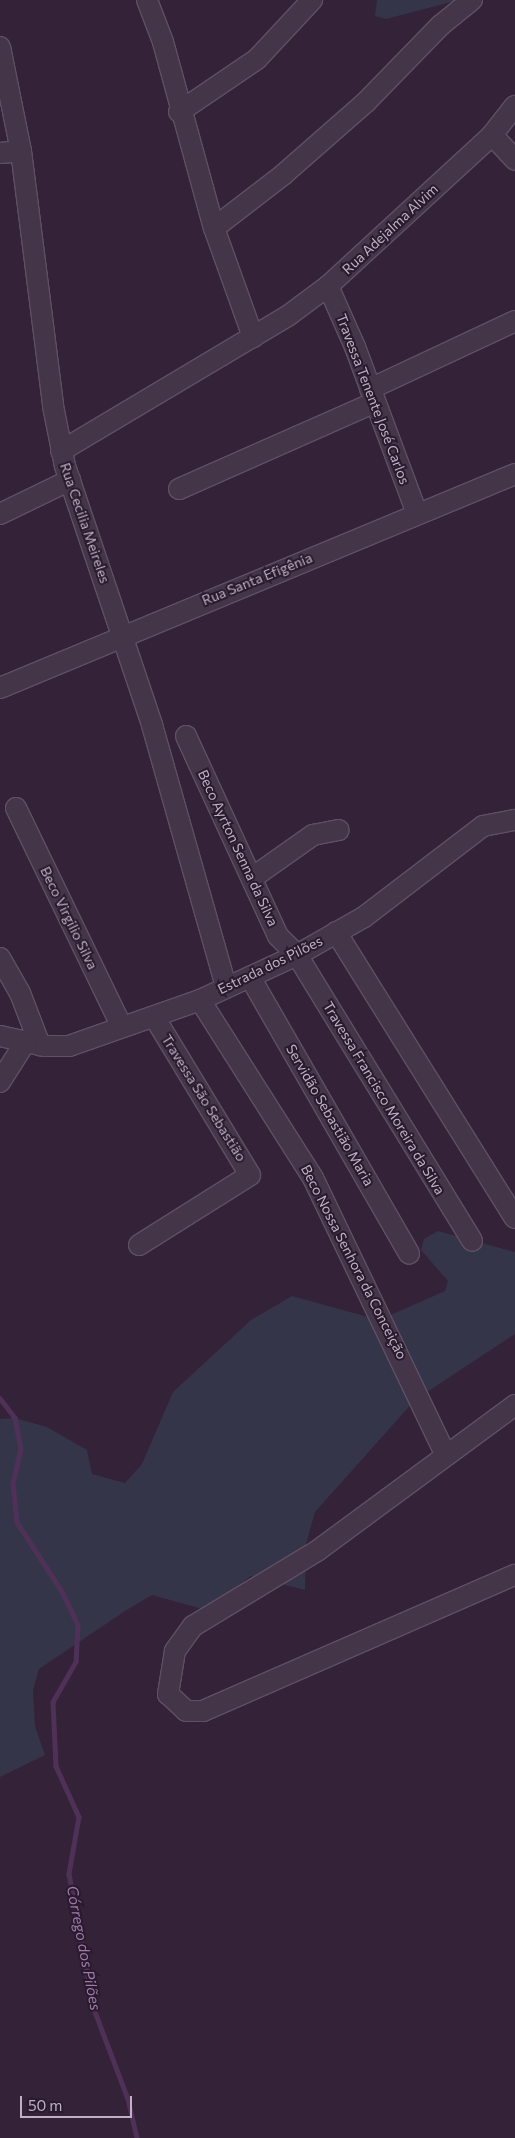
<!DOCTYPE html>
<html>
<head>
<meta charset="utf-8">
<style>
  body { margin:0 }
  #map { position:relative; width:515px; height:2138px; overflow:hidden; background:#332238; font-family:Commissioner,sans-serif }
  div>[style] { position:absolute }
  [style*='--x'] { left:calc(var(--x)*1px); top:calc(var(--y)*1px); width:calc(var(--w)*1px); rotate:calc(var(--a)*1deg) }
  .green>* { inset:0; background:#35354a }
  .stream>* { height:4.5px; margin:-2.25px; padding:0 2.25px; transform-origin:2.25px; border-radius:2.25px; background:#4f3158 }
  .roads { filter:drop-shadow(1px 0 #5f5063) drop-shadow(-1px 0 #5f5063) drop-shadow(0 1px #5f5063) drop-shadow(0 -1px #5f5063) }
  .minor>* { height:20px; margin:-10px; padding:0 10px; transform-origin:10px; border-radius:10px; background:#443549 }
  span { translate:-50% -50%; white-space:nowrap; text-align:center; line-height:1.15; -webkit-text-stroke:4px #291b2d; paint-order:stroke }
  .street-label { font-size:14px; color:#c1b0c5 }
  .water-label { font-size:15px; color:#a079ac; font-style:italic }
  .scale { position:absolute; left:20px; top:2096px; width:112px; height:22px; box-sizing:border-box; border:2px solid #c1b0c5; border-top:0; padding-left:6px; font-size:15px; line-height:18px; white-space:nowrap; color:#c1b0c5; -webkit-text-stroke:4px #291b2d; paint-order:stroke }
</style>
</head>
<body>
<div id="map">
  <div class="green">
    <i style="clip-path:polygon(377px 0,459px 0,386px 19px,375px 16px)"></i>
    <i style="clip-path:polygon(438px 1231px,515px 1252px,515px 1334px,415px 1400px,315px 1512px,306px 1544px,305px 1590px,251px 1576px,206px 1610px,152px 1595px,125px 1611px,39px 1669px,33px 1690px,35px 1726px,45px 1755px,0 1777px,0 1419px,15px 1418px,47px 1427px,87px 1450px,92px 1474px,125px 1483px,142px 1464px,173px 1392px,251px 1320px,292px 1296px,379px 1320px,445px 1291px,448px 1281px,421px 1250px,424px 1239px)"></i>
  </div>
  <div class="stream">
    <i style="--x:0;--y:1398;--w:25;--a:53"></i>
    <i style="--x:15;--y:1418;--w:32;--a:79"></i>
    <i style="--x:21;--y:1449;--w:36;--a:103"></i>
    <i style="--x:13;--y:1484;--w:38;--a:84"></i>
    <i style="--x:17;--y:1522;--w:85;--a:57.1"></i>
    <i style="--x:63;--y:1593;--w:35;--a:65"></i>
    <i style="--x:78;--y:1625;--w:37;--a:93"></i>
    <i style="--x:76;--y:1662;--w:46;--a:119.9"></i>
    <i style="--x:53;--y:1702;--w:64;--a:87.3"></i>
    <i style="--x:56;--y:1766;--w:56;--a:65.7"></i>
    <i style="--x:79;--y:1817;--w:58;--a:100"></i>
    <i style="--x:69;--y:1874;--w:137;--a:79.5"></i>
    <i style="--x:94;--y:2009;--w:96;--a:69.3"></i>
    <i style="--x:128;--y:2099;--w:40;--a:77"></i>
  </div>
  <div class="roads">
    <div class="minor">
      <i style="--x:147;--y:0;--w:45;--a:69.1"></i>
      <i style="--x:163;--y:42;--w:193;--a:74.7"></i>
      <i style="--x:214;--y:228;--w:116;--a:70.3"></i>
      <i style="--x:0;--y:47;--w:106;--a:78.6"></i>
      <i style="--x:21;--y:151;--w:257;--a:82.8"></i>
      <i style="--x:53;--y:406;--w:61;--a:78.7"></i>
      <i style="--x:65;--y:466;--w:273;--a:71.4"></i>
      <i style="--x:152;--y:725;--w:272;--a:74.2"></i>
      <i style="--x:179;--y:112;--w:94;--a:-34.2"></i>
      <i style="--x:257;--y:59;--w:81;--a:-47"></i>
      <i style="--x:492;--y:135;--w:34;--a:47"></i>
      <i style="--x:0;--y:153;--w:21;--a:-5"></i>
      <i style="--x:214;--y:228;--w:88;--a:-37.6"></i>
      <i style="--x:284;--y:174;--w:109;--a:-41.3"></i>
      <i style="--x:366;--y:102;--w:107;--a:-45.8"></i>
      <i style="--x:441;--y:25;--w:40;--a:-39"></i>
      <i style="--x:328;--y:286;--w:67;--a:66.1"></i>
      <i style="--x:355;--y:347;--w:178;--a:69.6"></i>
      <i style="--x:370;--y:389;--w:160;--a:-25.1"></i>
      <i style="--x:61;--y:451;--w:265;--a:-30.8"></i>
      <i style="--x:289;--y:315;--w:49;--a:-36.6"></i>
      <i style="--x:328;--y:286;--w:223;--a:-42.6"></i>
      <i style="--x:492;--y:135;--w:37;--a:-52"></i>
      <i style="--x:179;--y:489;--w:214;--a:-23.9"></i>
      <i style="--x:0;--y:514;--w:78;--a:-25.9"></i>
      <i style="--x:0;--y:688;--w:558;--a:-22.56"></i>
      <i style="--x:186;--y:736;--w:220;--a:65.3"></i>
      <i style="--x:278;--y:936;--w:27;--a:45"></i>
      <i style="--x:297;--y:955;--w:335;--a:58.5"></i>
      <i style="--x:16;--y:808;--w:243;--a:64.2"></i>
      <i style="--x:252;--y:878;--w:75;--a:-35.2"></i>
      <i style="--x:313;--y:835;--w:26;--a:-11"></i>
      <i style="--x:336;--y:932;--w:337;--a:58"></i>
      <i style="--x:0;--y:958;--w:40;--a:60.3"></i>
      <i style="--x:20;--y:993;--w:56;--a:69"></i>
      <i style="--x:250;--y:977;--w:319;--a:60.1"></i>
      <i style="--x:200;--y:1000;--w:211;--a:57.6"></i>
      <i style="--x:313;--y:1178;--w:307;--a:64.4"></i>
      <i style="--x:0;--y:1036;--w:46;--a:12.5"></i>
      <i style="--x:45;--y:1046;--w:24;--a:0"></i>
      <i style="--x:69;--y:1046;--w:139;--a:-19.3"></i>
      <i style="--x:200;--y:1000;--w:107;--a:-24.9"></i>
      <i style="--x:297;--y:955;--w:77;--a:-29.6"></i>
      <i style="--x:364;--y:917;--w:150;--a:-37.4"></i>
      <i style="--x:483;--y:826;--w:33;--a:-11"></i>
      <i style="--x:0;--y:1082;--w:49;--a:-57.6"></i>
      <i style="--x:139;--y:1245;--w:131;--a:-32.2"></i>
      <i style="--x:250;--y:1175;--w:184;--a:-121.2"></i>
      <i style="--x:515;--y:1405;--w:246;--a:143.6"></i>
      <i style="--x:317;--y:1551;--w:145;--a:148.8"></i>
      <i style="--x:193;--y:1626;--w:31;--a:126"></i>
      <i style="--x:175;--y:1651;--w:44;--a:99.2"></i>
      <i style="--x:168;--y:1694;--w:25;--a:43"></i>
      <i style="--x:186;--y:1711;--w:17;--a:0"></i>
      <i style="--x:203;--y:1711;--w:340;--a:-23.6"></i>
    </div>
  </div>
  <div class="street-label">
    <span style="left:390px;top:229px;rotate:-43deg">Rua Adejalma Alvim</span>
    <span style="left:373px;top:399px;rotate:69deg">Travessa Tenente José Carlos</span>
    <span style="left:85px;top:523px;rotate:71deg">Rua Cecilia Meireles</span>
    <span style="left:257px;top:579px;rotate:-22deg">Rua Santa Efigênia</span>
    <span style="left:238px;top:848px;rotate:65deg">Beco Ayrton Senna da Silva</span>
    <span style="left:69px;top:918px;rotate:64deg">Beco Virgilio Silva</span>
    <span style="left:270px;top:965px;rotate:-26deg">Estrada dos Pilões</span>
    <span style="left:204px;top:1098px;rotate:58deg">Travessa São Sebastião</span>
    <span style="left:384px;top:1098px;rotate:59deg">Travessa Francisco Moreira da Silva</span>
    <span style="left:330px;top:1115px;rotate:60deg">Servidão Sebastião Maria</span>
    <span style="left:354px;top:1262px;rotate:63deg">Beco Nossa Senhora da Conceição</span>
  </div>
  <div class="water-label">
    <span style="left:84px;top:1948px;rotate:79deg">Córrego dos Pilões</span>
  </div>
  <div class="scale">50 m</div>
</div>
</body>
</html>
